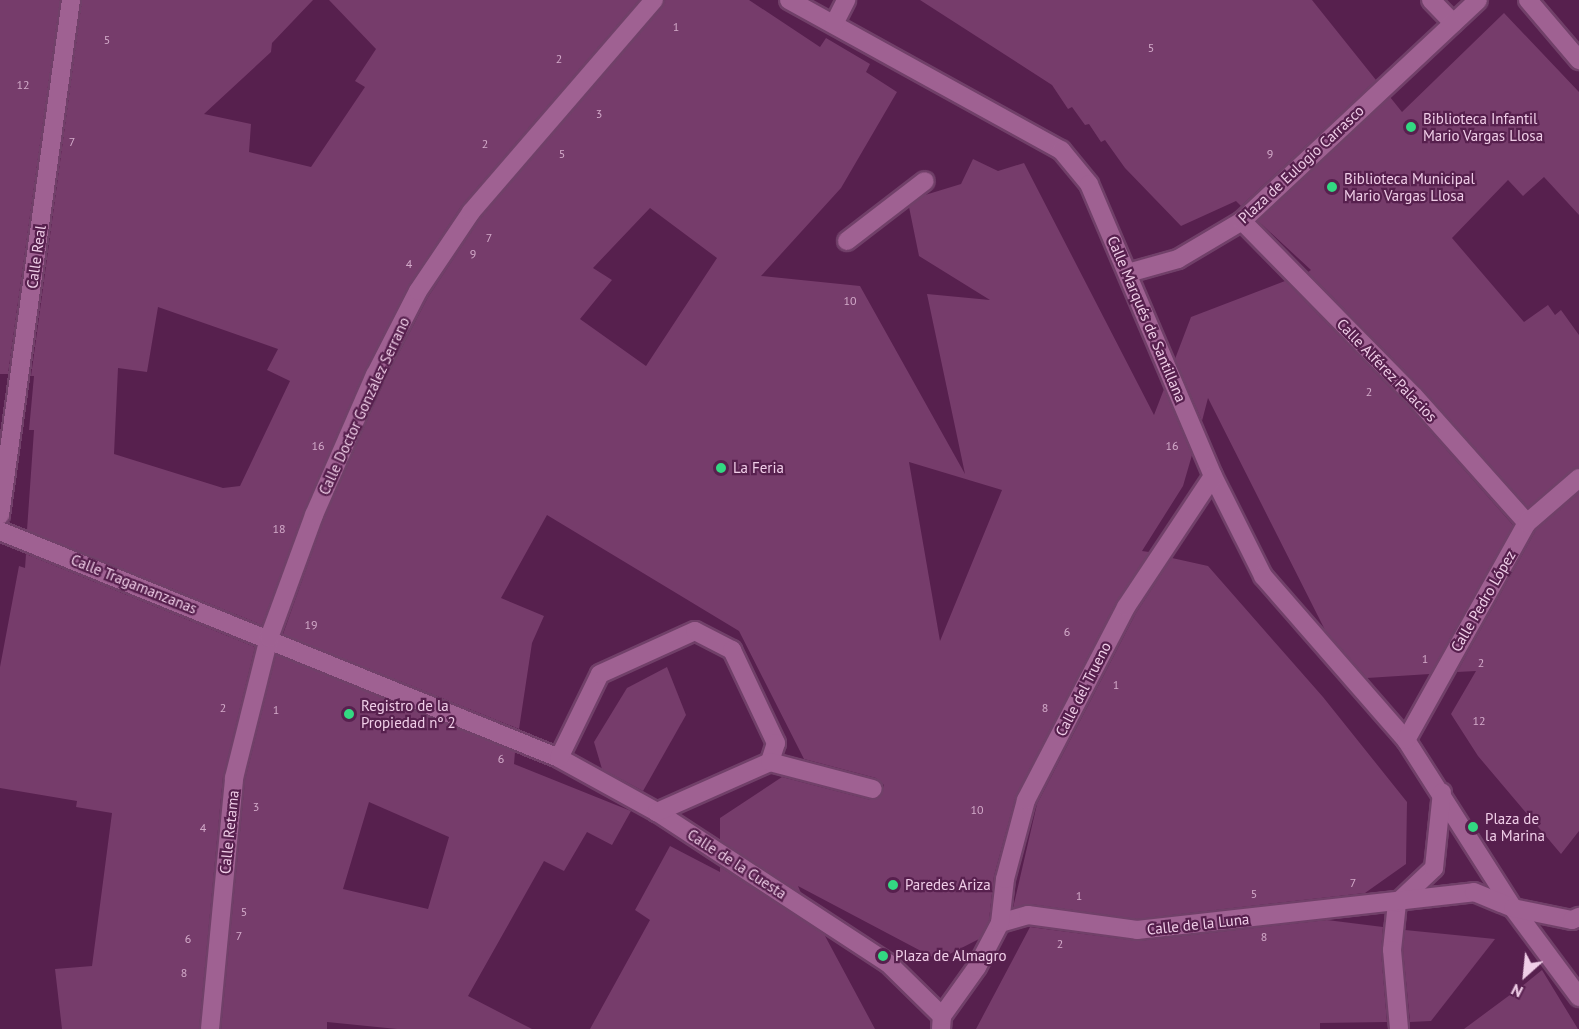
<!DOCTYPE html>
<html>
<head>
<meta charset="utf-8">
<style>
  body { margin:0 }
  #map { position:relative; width:1579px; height:1029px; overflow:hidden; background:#57204e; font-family:"PT Sans",sans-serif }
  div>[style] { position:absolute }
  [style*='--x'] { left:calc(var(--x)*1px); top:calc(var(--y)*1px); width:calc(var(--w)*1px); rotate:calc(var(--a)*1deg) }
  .building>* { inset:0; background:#763c6b }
  .roads { filter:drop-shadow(2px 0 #714069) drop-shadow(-2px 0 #714069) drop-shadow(0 2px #714069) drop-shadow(0 -2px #714069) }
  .pedestrian>* { height:18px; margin:-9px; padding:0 9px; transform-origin:9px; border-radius:9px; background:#9f6192 }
  .minor>* { height:18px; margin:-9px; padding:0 9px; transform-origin:9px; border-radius:9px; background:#9f6192 }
  .dots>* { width:16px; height:16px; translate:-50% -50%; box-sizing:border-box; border:3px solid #57204e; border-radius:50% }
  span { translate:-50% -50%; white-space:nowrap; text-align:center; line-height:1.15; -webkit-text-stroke:4.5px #57204e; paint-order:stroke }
  .number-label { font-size:12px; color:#d2aac9 }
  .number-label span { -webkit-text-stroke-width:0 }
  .poi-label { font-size:15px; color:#f0cee8 }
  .left { translate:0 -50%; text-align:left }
  .street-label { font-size:15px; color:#f0cee8 }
  .north { position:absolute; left:1495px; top:945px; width:60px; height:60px; -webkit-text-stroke:4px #57204e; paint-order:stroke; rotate:207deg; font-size:16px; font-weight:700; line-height:24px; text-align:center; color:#f0cee8 }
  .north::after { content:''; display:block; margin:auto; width:21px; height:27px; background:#f0cee8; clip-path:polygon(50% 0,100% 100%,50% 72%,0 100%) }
</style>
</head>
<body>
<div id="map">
  <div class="building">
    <i style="clip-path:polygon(0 0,60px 0,8px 374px,0 374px)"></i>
    <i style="clip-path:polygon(evenodd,82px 0,313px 0,272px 43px,271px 52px,204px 114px,251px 124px,249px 152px,311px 167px,365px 87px,355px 81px,376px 49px,329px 0,639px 0,462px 205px,409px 285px,365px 370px,304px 511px,262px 625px,27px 530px,34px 430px,29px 430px,34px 376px,31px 376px,82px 0,158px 307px,278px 349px,267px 370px,290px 381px,240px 486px,223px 488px,114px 454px,118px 368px,147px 372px,158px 307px)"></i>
    <i style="clip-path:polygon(evenodd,665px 0,749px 0,820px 47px,826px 38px,870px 64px,866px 72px,897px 92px,841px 188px,761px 276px,860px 286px,965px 474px,927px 294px,990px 300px,919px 256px,909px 207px,925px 195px,961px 184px,973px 159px,998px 171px,1024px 163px,1154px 415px,1164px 389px,1192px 455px,1183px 486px,1142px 551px,1149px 552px,1116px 602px,1016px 795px,994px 876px,989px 920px,979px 939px,938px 960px,798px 886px,801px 893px,720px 840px,720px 818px,782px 777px,871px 800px,881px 796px,884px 785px,876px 778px,804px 759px,739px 631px,547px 515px,501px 598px,544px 616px,532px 643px,519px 729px,283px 634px,324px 519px,385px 380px,428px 297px,480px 219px,665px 0,650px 208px,717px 258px,646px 366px,580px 319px,612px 280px,593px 268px,650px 208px,665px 0,909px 462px,1002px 490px,940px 641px,909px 462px)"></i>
    <i style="clip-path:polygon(920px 0,1312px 0,1376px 80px,1241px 206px,1236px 201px,1181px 226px,1125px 168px,1105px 140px,1101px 142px,1089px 124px,1085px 125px,1072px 107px,1068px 109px,1052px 85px)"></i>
    <i style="clip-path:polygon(1504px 13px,1579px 92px,1579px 215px,1544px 177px,1523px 196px,1508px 180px,1452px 238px,1524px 322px,1548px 305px,1555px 315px,1561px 310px,1579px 335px,1579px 467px,1528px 507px,1422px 388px,1308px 272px,1311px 270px,1258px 221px,1390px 97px,1402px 112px)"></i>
    <i style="clip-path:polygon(1285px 281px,1406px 404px,1513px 525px,1430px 674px,1367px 678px,1325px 630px,1208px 398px,1202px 421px,1175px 359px,1191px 317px)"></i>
    <i style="clip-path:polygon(1579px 493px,1579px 831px,1561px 854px,1478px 756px,1451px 714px,1476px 671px,1457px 672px,1536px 530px)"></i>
    <i style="clip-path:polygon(26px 554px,255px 647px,223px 777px,199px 1029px,62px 1029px,55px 969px,92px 966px,112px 813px,76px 807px,77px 801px,0 788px,0 667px,19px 566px,25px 568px)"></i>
    <i style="clip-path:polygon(1172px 558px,1208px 566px,1323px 697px,1407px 802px,1406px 864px,1365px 893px,1137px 919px,1030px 904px,1013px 908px,1037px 804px,1136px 613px)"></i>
    <i style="clip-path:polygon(evenodd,276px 655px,515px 752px,514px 764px,631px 811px,612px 845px,587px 832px,564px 871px,544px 861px,468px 996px,532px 1029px,397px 1029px,327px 1022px,327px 1029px,221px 1029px,245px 780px,276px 655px,369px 802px,449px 837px,428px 909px,343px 889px,369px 802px)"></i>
    <i style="clip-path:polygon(667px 667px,686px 715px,643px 791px,602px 769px,594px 742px,627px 688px)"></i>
    <i style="clip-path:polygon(670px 846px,720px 872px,720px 867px,824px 934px,875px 1029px,590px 1029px,650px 920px,635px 910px)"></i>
    <i style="clip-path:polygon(1327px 920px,1383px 927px,1381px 951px,1387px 1022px,1320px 1023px,1320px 1029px,976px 1029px,1030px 927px,1138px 941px)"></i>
    <i style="clip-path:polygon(1405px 930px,1495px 939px,1431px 1021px,1410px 1022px,1403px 950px)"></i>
    <i style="clip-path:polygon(1542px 970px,1578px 1029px,1464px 1029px,1526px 983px)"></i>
  </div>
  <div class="roads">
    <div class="pedestrian">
      <i style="--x:847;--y:241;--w:98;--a:-37.6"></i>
    </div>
    <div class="minor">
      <i style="--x:789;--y:0;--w:311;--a:28.9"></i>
      <i style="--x:1061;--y:150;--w:44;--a:50.5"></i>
      <i style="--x:1089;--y:184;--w:317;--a:67"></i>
      <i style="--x:1213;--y:476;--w:112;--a:63.4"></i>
      <i style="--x:1263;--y:576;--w:218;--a:48.9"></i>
      <i style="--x:1406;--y:740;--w:199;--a:57.5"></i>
      <i style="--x:1513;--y:908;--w:111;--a:53.4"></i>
      <i style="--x:1431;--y:0;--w:32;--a:46"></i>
      <i style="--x:1528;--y:0;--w:79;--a:49.6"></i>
      <i style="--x:834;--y:24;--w:27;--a:-63"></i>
      <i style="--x:1242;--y:221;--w:245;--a:45.5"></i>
      <i style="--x:1414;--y:396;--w:170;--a:48.3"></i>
      <i style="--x:1128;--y:273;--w:52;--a:-15.6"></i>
      <i style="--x:1178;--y:259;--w:74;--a:-30.7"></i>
      <i style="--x:1242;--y:221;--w:323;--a:-43.1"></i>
      <i style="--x:0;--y:515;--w:520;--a:-82.15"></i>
      <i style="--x:0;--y:531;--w:603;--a:22.1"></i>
      <i style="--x:559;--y:758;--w:112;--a:28.9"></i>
      <i style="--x:657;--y:812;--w:276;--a:33.2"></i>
      <i style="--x:888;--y:963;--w:76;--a:44.5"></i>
      <i style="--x:1406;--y:740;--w:248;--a:-60.9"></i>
      <i style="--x:1527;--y:523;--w:69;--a:-40.9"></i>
      <i style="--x:559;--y:758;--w:93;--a:-64"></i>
      <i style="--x:600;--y:674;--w:104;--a:-24.4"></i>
      <i style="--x:695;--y:631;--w:42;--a:27.2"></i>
      <i style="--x:732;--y:650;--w:103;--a:64.7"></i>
      <i style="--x:776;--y:743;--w:20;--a:108"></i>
      <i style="--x:770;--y:762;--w:124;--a:156.1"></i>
      <i style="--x:770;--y:762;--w:106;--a:14.7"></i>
      <i style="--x:1397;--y:903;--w:47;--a:96.1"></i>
      <i style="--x:1392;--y:950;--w:79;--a:84.9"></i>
      <i style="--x:1397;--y:903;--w:51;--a:-43.4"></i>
      <i style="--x:1434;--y:868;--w:76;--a:-84"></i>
      <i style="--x:1000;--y:923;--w:29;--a:-16"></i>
      <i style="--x:1028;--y:915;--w:110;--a:7.8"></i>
      <i style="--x:1137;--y:930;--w:339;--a:-6.4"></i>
      <i style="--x:1474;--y:892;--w:42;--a:22.3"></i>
      <i style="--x:1513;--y:908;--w:60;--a:11.5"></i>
      <i style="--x:1572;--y:920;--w:8;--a:-23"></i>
      <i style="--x:210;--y:1029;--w:252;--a:-84.5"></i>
      <i style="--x:234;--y:778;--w:144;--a:-76"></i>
      <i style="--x:269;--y:638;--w:131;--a:-69.9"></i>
      <i style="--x:314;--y:515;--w:153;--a:-66.5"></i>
      <i style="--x:375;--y:375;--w:94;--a:-62.9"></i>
      <i style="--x:418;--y:291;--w:95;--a:-56.1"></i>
      <i style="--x:471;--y:212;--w:280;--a:-49.2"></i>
      <i style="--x:941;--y:1029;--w:13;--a:-86"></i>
      <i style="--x:942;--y:1016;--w:60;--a:-54.5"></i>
      <i style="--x:977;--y:967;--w:50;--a:-62.4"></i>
      <i style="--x:1000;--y:923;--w:44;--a:-83.5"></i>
      <i style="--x:1005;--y:879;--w:82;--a:-75.1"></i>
      <i style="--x:1026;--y:800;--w:217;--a:-62.6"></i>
      <i style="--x:1126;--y:607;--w:157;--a:-56.4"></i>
    </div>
  </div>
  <div class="dots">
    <i style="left:1411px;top:127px;background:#33d882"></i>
    <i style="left:1332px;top:187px;background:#33d882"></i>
    <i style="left:721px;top:468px;background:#33d882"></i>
    <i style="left:349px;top:714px;background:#33d882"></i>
    <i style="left:1473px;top:827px;background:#33d882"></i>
    <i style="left:893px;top:885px;background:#33d882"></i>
    <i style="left:883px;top:956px;background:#33d882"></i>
  </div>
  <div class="number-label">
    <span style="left:676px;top:27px">1</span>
    <span style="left:107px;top:40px">5</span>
    <span style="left:1151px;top:48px">5</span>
    <span style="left:559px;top:59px">2</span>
    <span style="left:23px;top:85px">12</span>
    <span style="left:599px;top:114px">3</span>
    <span style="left:72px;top:142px">7</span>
    <span style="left:485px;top:144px">2</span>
    <span style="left:562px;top:154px">5</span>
    <span style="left:1270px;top:154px">9</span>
    <span style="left:489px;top:238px">7</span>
    <span style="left:473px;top:254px">9</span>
    <span style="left:409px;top:264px">4</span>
    <span style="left:850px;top:301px">10</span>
    <span style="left:1369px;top:392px">2</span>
    <span style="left:318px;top:446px">16</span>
    <span style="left:1172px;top:446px">16</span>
    <span style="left:279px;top:529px">18</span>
    <span style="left:311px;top:625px">19</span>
    <span style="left:1067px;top:632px">6</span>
    <span style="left:1425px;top:659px">1</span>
    <span style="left:1481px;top:663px">2</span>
    <span style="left:1116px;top:685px">1</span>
    <span style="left:223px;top:708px">2</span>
    <span style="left:1045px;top:708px">8</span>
    <span style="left:276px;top:710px">1</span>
    <span style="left:1479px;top:721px">12</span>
    <span style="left:501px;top:759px">6</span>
    <span style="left:256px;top:807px">3</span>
    <span style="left:977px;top:810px">10</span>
    <span style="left:203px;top:828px">4</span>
    <span style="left:1353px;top:883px">7</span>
    <span style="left:1254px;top:894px">5</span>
    <span style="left:1079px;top:896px">1</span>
    <span style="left:244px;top:912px">5</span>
    <span style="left:239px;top:936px">7</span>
    <span style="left:1264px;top:937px">8</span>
    <span style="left:188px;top:939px">6</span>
    <span style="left:1060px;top:944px">2</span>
    <span style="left:184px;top:973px">8</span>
  </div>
  <div class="poi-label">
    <span class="left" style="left:1423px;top:127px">Biblioteca Infantil<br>Mario Vargas Llosa</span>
    <span class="left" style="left:1344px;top:187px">Biblioteca Municipal<br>Mario Vargas Llosa</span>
    <span class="left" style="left:733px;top:468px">La Feria</span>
    <span class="left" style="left:361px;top:714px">Registro de la<br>Propiedad nº 2</span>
    <span class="left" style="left:1485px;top:827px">Plaza de<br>la Marina</span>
    <span class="left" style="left:905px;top:885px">Paredes Ariza</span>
    <span class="left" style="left:895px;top:956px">Plaza de Almagro</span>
  </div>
  <div class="street-label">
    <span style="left:1301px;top:164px;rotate:-43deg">Plaza de Eulogio Carrasco</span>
    <span style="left:36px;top:257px;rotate:-82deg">Calle Real</span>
    <span style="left:1147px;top:319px;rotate:67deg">Calle Marqués de Santillana</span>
    <span style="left:1387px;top:370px;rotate:46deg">Calle Alférez Palacios</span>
    <span style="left:364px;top:406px;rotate:-65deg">Calle Doctor González Serrano</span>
    <span style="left:134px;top:584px;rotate:22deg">Calle Tragamanzanas</span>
    <span style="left:1483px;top:601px;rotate:-60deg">Calle Pedro López</span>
    <span style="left:1083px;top:689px;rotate:-63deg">Calle del Trueno</span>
    <span style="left:229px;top:832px;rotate:-84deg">Calle Retama</span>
    <span style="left:737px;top:864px;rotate:33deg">Calle de la Cuesta</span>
    <span style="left:1198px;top:924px;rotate:-6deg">Calle de la Luna</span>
  </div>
  <div class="north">N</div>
</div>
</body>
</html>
